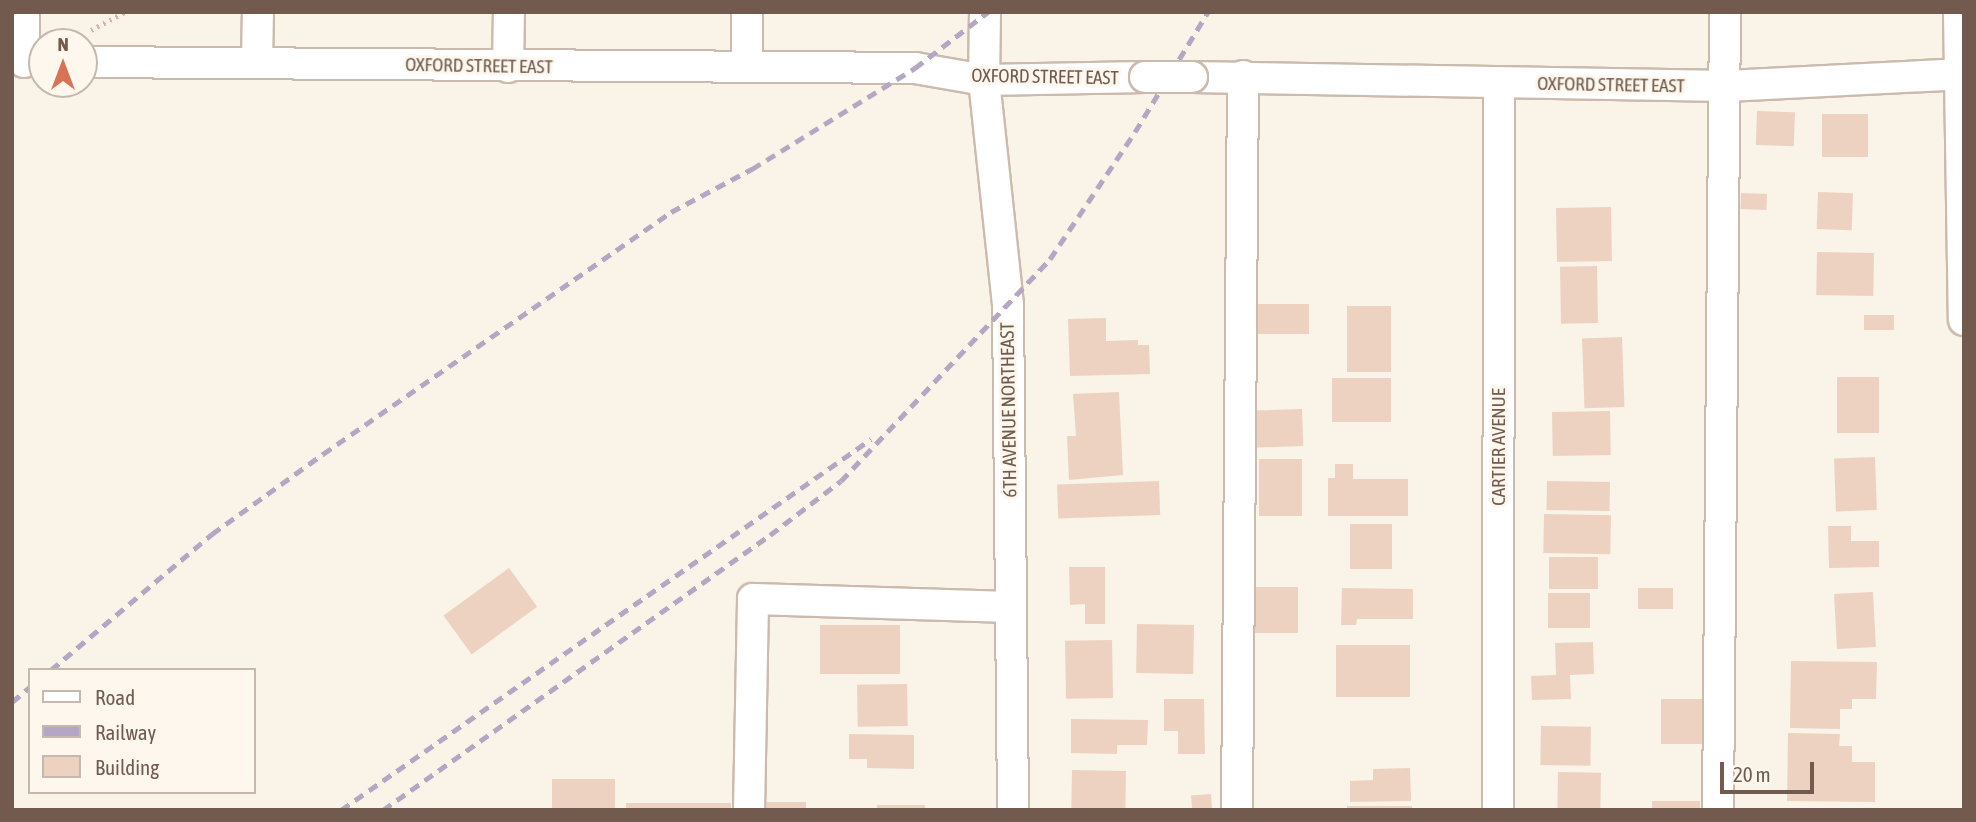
<!DOCTYPE html>
<html>
<head>
<meta charset="utf-8">
<style>
  body { margin:0 }
  #map { position:relative; width:1976px; height:822px; overflow:hidden; background:#faf3e7; font-family:"Asap Condensed",sans-serif }
  div>[style] { position:absolute }
  [style*='--x'] { left:calc(var(--x)*1px); top:calc(var(--y)*1px); width:calc(var(--w)*1px); rotate:calc(var(--a)*1deg) }
  .building>* { inset:0; background:#edd2c1; transform-origin:0 0 }
  .path>* { height:4.5px; margin-top:-2.25px; transform-origin:0; background:repeating-linear-gradient(90deg,#d2b5a4 0 2px,transparent 0 7px) }
  .roads { filter:drop-shadow(2px 0 #cbbbae) drop-shadow(-2px 0 #cbbbae) drop-shadow(0 2px #cbbbae) drop-shadow(0 -2px #cbbbae) }
  .minor>* { height:30px; margin:-15px; padding:0 15px; transform-origin:15px; border-radius:15px; background:#fff }
  .rail>* { height:5px; margin-top:-2.5px; transform-origin:0; background:repeating-linear-gradient(90deg,#b5a6c3 0 10px,transparent 0 17px) }
  .bridges { filter:drop-shadow(2px 0 #cbbbae) drop-shadow(-2px 0 #cbbbae) drop-shadow(0 2px #cbbbae) drop-shadow(0 -2px #cbbbae) }
  .minor-bridge>* { height:30px; margin:-15px; padding:0 15px; transform-origin:15px; border-radius:15px; background:#fff }
  span { translate:-50% -50%; white-space:nowrap; text-align:center; line-height:1.15; -webkit-text-stroke:6px #fdf7ed; paint-order:stroke }
  .street-label { font-size:19px; color:#725a4e }
  .frame { position:absolute; inset:0; border:14px solid #725a4e; pointer-events:none }
  .legend { position:absolute; left:28px; top:668px; width:228px; height:126px; box-sizing:border-box; background:#fdf7ed; border:2px solid #c5b8ad; margin:0; padding:9px 12px; list-style:none; font-size:21px; color:#725a4e }
  .legend li { display:flex; align-items:center; gap:14px; height:35px }
  .legend b { width:35px; border:2px solid #c5b8ad }
  .north { position:absolute; left:28px; top:28px; width:70px; height:70px; box-sizing:border-box; background:#fdf7ed; border:2px solid #c5b8ad; border-radius:50%; rotate:0deg; font-size:19px; font-weight:700; line-height:28px; text-align:center; color:#725a4e }
  .north::after { content:''; display:block; margin:auto; width:24px; height:32px; background:#d97257; clip-path:polygon(50% 0,100% 100%,50% 72%,0 100%) }
  .scale { position:absolute; left:1720px; top:762px; width:94px; height:32px; box-sizing:border-box; border:4px solid #725a4e; border-top:0; padding-left:9px; font-size:21px; line-height:24px; white-space:nowrap; color:#725a4e; -webkit-text-stroke:5px #fdf7ed; paint-order:stroke }
</style>
</head>
<body>
<div id="map">
  <div class="building">
    <i style="left:1757px;top:111px;width:38px;height:34px;rotate:2deg"></i>
    <i style="left:1868px;top:114px;width:43px;height:46px;rotate:90deg"></i>
    <i style="left:1818px;top:192px;width:35px;height:37px;rotate:2deg"></i>
    <i style="left:1741px;top:193px;width:26px;height:16px;rotate:2deg"></i>
    <i style="left:1611px;top:207px;width:54px;height:55px;rotate:89deg"></i>
    <i style="left:1817px;top:252px;width:57px;height:43px;rotate:1deg"></i>
    <i style="left:1597px;top:266px;width:57px;height:37px;rotate:89deg"></i>
    <i style="left:1309px;top:304px;width:30px;height:54px;rotate:90deg"></i>
    <i style="left:1347px;top:306px;width:44px;height:66px"></i>
    <i style="left:1864px;top:315px;width:30px;height:15px"></i>
    <i style="clip-path:polygon(1106px 318px,1106px 341px,1138px 340px,1138px 345px,1149px 345px,1150px 374px,1070px 376px,1068px 319px)"></i>
    <i style="left:1622px;top:337px;width:70px;height:40px;rotate:88deg"></i>
    <i style="left:1837px;top:377px;width:42px;height:56px"></i>
    <i style="left:1391px;top:378px;width:44px;height:59px;rotate:90deg"></i>
    <i style="clip-path:polygon(1119px 392px,1123px 475px,1069px 480px,1067px 436px,1076px 436px,1073px 394px)"></i>
    <i style="left:1302px;top:409px;width:37px;height:46px;rotate:88deg"></i>
    <i style="left:1610px;top:411px;width:44px;height:58px;rotate:89deg"></i>
    <i style="left:1875px;top:457px;width:53px;height:41px;rotate:88deg"></i>
    <i style="left:1259px;top:459px;width:43px;height:57px"></i>
    <i style="clip-path:polygon(1335px 464px,1353px 464px,1353px 479px,1408px 479px,1408px 516px,1328px 516px,1328px 478px,1335px 478px)"></i>
    <i style="left:1159px;top:481px;width:34px;height:102px;rotate:88deg"></i>
    <i style="left:1547px;top:481px;width:63px;height:29px;rotate:1deg"></i>
    <i style="left:1544px;top:514px;width:67px;height:39px;rotate:1deg"></i>
    <i style="left:1350px;top:524px;width:42px;height:45px"></i>
    <i style="clip-path:polygon(1828px 526px,1851px 526px,1851px 541px,1879px 541px,1879px 567px,1829px 568px)"></i>
    <i style="left:1549px;top:557px;width:49px;height:32px"></i>
    <i style="clip-path:polygon(1069px 567px,1105px 567px,1105px 624px,1085px 624px,1085px 604px,1070px 605px)"></i>
    <i style="left:509px;top:568px;width:48px;height:81px;rotate:54deg"></i>
    <i style="left:1298px;top:587px;width:46px;height:45px;rotate:90deg"></i>
    <i style="clip-path:polygon(1342px 588px,1413px 589px,1413px 619px,1357px 619px,1356px 625px,1341px 625px)"></i>
    <i style="left:1638px;top:588px;width:35px;height:21px"></i>
    <i style="left:1873px;top:592px;width:55px;height:39px;rotate:87deg"></i>
    <i style="left:1590px;top:593px;width:35px;height:42px;rotate:90deg"></i>
    <i style="left:1137px;top:624px;width:57px;height:49px;rotate:1deg"></i>
    <i style="left:820px;top:625px;width:80px;height:49px"></i>
    <i style="left:1112px;top:640px;width:58px;height:47px;rotate:89deg"></i>
    <i style="clip-path:polygon(1593px 642px,1594px 674px,1570px 675px,1571px 699px,1532px 700px,1531px 676px,1556px 675px,1555px 643px)"></i>
    <i style="left:1336px;top:645px;width:74px;height:52px"></i>
    <i style="clip-path:polygon(1791px 661px,1877px 662px,1876px 699px,1852px 699px,1852px 709px,1840px 709px,1840px 729px,1790px 728px)"></i>
    <i style="left:907px;top:684px;width:42px;height:50px;rotate:89deg"></i>
    <i style="clip-path:polygon(1164px 699px,1204px 699px,1205px 754px,1178px 754px,1178px 731px,1164px 731px)"></i>
    <i style="left:1661px;top:699px;width:41px;height:45px"></i>
    <i style="clip-path:polygon(1071px 719px,1148px 720px,1147px 745px,1117px 745px,1117px 754px,1071px 753px)"></i>
    <i style="left:1541px;top:726px;width:50px;height:39px;rotate:1deg"></i>
    <i style="clip-path:polygon(1788px 733px,1840px 734px,1839px 746px,1852px 746px,1852px 762px,1875px 762px,1875px 802px,1787px 801px)"></i>
    <i style="clip-path:polygon(849px 734px,914px 735px,914px 769px,867px 768px,867px 759px,849px 759px)"></i>
    <i style="clip-path:polygon(1410px 768px,1411px 801px,1350px 802px,1350px 781px,1373px 780px,1373px 769px)"></i>
    <i style="left:1072px;top:770px;width:54px;height:40px;rotate:1deg"></i>
    <i style="left:1558px;top:772px;width:43px;height:38px;rotate:1deg"></i>
    <i style="left:552px;top:779px;width:63px;height:31px"></i>
    <i style="left:1211px;top:794px;width:16px;height:20px;rotate:86deg"></i>
    <i style="left:1652px;top:801px;width:48px;height:9px"></i>
    <i style="left:806px;top:802px;width:8px;height:41px;rotate:90deg"></i>
    <i style="left:626px;top:803px;width:105px;height:7px"></i>
    <i style="left:877px;top:805px;width:48px;height:5px"></i>
    <i style="left:1347px;top:806px;width:65px;height:4px"></i>
  </div>
  <div class="path">
    <i style="--x:91;--y:30;--w:38;--a:-28"></i>
  </div>
  <div class="roads">
    <div class="minor">
      <i style="--x:985;--y:12;--w:68;--a:90.8"></i>
      <i style="--x:984;--y:80;--w:226;--a:83.9"></i>
      <i style="--x:1008;--y:305;--w:505;--a:89.43"></i>
      <i style="--x:1959;--y:12;--w:308;--a:89.1"></i>
      <i style="--x:24;--y:62;--w:50;--a:-90"></i>
      <i style="--x:84;--y:62;--w:831;--a:0.41"></i>
      <i style="--x:915;--y:68;--w:70;--a:9.9"></i>
      <i style="--x:984;--y:80;--w:161;--a:-1.1"></i>
      <i style="--x:257;--y:62;--w:50;--a:-88.9"></i>
      <i style="--x:747;--y:66;--w:54;--a:-90"></i>
      <i style="--x:508;--y:67;--w:55;--a:-89"></i>
      <i style="--x:1192;--y:77;--w:535;--a:0.96"></i>
      <i style="--x:1727;--y:86;--w:237;--a:-2.9"></i>
      <i style="--x:749;--y:810;--w:211;--a:-88.9"></i>
      <i style="--x:753;--y:599;--w:258;--a:1.8"></i>
      <i style="--x:1237;--y:810;--w:734;--a:-89.53"></i>
      <i style="--x:1498;--y:810;--w:726;--a:-89.92"></i>
      <i style="--x:1718;--y:810;--w:798;--a:-89.5"></i>
    </div>
  </div>
  <div class="rail">
    <i style="--x:51;--y:670;--w:211;--a:-40.2"></i>
    <i style="--x:212;--y:534;--w:137;--a:-35.8"></i>
    <i style="--x:323;--y:454;--w:424;--a:-34.8"></i>
    <i style="--x:671;--y:212;--w:92;--a:-28"></i>
    <i style="--x:752;--y:169;--w:192;--a:-31.8"></i>
    <i style="--x:915;--y:68;--w:92;--a:-37.5"></i>
    <i style="--x:12;--y:702;--w:23;--a:-40"></i>
    <i style="--x:341;--y:810;--w:647;--a:-34.99"></i>
    <i style="--x:383;--y:810;--w:475;--a:-35.4"></i>
    <i style="--x:770;--y:535;--w:89;--a:-37.3"></i>
    <i style="--x:841;--y:481;--w:305;--a:-46.7"></i>
    <i style="--x:1050;--y:259;--w:153;--a:-56.2"></i>
    <i style="--x:1135;--y:132;--w:140;--a:-58.7"></i>
  </div>
  <div class="bridges">
    <div class="minor-bridge">
      <i style="--x:1145;--y:77;--w:47;--a:0"></i>
    </div>
  </div>
  <div class="street-label">
    <span style="left:479px;top:66px;rotate:1deg">OXFORD STREET EAST</span>
    <span style="left:1045px;top:77px;rotate:1deg">OXFORD STREET EAST</span>
    <span style="left:1611px;top:85px;rotate:1deg">OXFORD STREET EAST</span>
    <span style="left:1009px;top:410px;rotate:-91deg">6TH AVENUE NORTHEAST</span>
    <span style="left:1499px;top:447px;rotate:-90deg">CARTIER AVENUE</span>
  </div>
  <div class="frame"></div>
  <ul class="legend">
  <li><b style="height:9px;background:#fff"></b>Road</li>
  <li><b style="height:9px;background:#b5a6c3"></b>Railway</li>
  <li><b style="height:19px;background:#edd2c1"></b>Building</li>
  </ul>
  <div class="north">N</div>
  <div class="scale">20 m</div>
</div>
</body>
</html>
